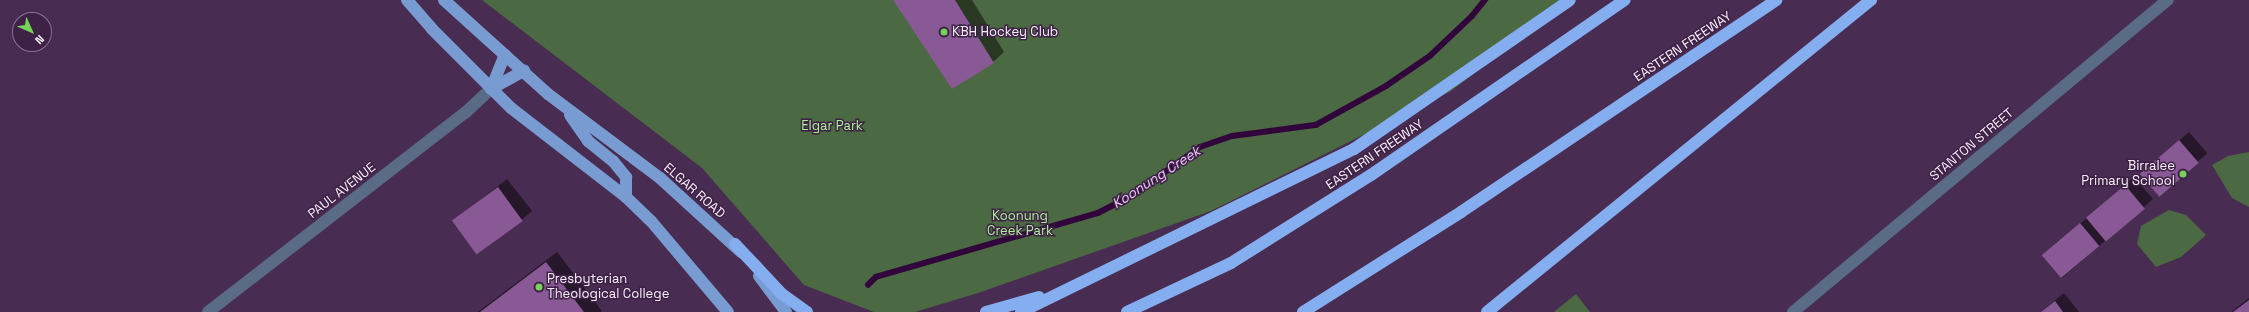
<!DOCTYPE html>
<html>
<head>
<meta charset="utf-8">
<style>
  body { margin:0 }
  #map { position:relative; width:2249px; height:312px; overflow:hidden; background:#492c51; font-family:"Space Grotesk",sans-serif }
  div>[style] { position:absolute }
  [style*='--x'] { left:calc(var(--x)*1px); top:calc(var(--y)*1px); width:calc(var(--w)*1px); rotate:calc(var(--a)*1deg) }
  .green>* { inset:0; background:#4b6942 }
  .shadow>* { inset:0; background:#0007; transform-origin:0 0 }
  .stream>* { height:5.5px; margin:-2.75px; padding:0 2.75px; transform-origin:2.75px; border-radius:2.75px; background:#31043c }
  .building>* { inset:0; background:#885995; transform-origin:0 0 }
  .street>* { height:12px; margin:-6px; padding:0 6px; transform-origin:6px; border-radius:6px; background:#5a6b86 }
  .primary>* { height:12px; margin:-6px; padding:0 6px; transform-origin:6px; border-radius:6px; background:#789bd1 }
  .highway>* { height:12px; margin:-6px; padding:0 6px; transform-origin:6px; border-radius:6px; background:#84aeef }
  .dots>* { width:11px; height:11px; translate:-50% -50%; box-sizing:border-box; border:2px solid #3e2246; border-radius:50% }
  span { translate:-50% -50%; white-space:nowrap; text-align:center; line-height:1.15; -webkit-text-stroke:3px #3e2246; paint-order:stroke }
  .poi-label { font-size:13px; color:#faeffd }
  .left { translate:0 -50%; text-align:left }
  .right { translate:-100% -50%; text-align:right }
  .street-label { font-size:13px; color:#faeffd }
  .park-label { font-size:13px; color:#acf098 }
  .water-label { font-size:14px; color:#ecc5f8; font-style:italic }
  .north { position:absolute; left:12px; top:12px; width:40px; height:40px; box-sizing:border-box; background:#3e2246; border:1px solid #89748f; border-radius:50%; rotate:135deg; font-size:11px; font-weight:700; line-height:16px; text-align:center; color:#faeffd }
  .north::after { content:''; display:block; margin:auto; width:14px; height:18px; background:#77d259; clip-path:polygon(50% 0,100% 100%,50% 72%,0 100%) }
</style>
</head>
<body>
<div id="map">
  <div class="green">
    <i style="clip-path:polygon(482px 0,1571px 0,1451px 91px,1211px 211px,978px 293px,915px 312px,874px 312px,804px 285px,702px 168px)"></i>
    <i style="clip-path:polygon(2249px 152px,2249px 207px,2232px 198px,2212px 165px,2228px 156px)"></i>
    <i style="clip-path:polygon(2169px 210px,2186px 215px,2206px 235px,2181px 257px,2156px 267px,2137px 244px,2141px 226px)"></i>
    <i style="clip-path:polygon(1576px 294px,1590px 312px,1554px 312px)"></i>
  </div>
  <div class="shadow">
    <i style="clip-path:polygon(895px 0,972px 0,1004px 52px,993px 62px)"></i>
    <i style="left:2189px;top:132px;width:28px;height:64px;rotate:49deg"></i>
    <i style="left:2134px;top:177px;width:29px;height:121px;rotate:49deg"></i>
    <i style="left:507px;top:179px;width:41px;height:67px;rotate:52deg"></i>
    <i style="clip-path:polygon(557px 252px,602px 311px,600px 312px,478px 312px)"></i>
    <i style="clip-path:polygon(2064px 293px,2079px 312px,2041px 312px,2042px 311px)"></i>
    <i style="clip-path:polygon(2249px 298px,2249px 312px,2231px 312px)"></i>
  </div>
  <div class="stream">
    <i style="--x:868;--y:285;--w:11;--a:-45"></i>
    <i style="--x:876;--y:277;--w:231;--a:-16.1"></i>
    <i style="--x:1098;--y:213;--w:39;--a:-27"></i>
    <i style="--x:1133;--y:195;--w:82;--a:-35.6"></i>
    <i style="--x:1200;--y:147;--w:34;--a:-19"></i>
    <i style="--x:1232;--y:136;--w:85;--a:-7.5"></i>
    <i style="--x:1316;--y:125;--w:80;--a:-29.1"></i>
    <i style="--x:1386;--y:86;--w:53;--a:-34.3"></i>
    <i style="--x:1430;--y:56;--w:58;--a:-43.6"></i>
    <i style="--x:1472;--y:16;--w:21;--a:-51"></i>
  </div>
  <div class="building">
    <i style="clip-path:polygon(893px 0,955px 0,994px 63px,952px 89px)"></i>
    <i style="left:2179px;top:140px;width:30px;height:52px;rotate:49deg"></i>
    <i style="left:2125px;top:185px;width:31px;height:51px;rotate:50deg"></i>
    <i style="left:498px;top:187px;width:42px;height:57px;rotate:54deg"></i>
    <i style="left:2080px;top:223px;width:30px;height:50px;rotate:50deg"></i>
    <i style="clip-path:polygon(546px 262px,584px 312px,480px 312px)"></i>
    <i style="clip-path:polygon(2249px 300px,2249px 312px,2233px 312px)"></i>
    <i style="clip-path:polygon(2055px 301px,2063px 312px,2041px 312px)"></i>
  </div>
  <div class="street">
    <i style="--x:208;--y:312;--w:325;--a:-37.8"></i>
    <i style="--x:465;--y:113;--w:35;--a:-43"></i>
    <i style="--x:1793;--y:312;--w:488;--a:-39.8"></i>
  </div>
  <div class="primary">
    <i style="--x:407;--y:0;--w:38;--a:49"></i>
    <i style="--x:432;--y:29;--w:112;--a:45"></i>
    <i style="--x:511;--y:108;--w:145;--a:37.7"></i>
    <i style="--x:626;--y:197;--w:35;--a:44"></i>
    <i style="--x:651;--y:221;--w:119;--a:49.8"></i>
    <i style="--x:444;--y:0;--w:140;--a:42.1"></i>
    <i style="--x:548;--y:94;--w:140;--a:36.9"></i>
    <i style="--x:660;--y:178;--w:110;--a:42.4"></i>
    <i style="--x:491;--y:89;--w:37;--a:-68"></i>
    <i style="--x:491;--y:89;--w:38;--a:-29"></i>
    <i style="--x:570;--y:115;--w:32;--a:55"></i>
    <i style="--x:588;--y:141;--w:32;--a:39"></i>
    <i style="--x:613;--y:161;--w:21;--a:51"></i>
    <i style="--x:626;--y:177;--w:20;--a:90"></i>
    <i style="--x:759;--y:276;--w:45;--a:53.1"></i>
  </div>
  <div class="highway">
    <i style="--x:735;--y:244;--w:69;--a:46.8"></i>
    <i style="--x:782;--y:294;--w:31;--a:36"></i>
    <i style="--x:986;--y:312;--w:55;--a:-15.8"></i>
    <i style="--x:1021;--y:312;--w:371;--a:-26.1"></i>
    <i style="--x:1354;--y:149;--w:262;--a:-34.6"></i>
    <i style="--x:1127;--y:312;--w:115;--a:-25.2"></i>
    <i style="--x:1231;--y:263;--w:165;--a:-32.2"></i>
    <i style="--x:1371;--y:175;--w:308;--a:-34.6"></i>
    <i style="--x:1303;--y:312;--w:187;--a:-32.3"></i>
    <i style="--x:1461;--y:212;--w:380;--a:-33.9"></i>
    <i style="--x:1487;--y:312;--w:495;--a:-39.1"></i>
  </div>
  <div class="dots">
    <i style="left:944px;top:32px;background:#77d259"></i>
    <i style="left:2183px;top:174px;background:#77d259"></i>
    <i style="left:539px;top:287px;background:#77d259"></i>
  </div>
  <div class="poi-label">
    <span class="left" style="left:952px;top:32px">KBH Hockey Club</span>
    <span class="right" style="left:2175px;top:174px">Birralee<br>Primary School</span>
    <span class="left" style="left:547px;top:287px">Presbyterian<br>Theological College</span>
  </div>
  <div class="street-label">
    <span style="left:1683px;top:47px;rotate:-34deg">EASTERN FREEWAY</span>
    <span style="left:1972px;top:145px;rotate:-40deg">STANTON STREET</span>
    <span style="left:1375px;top:155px;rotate:-34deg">EASTERN FREEWAY</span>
    <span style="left:342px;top:191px;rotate:-38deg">PAUL AVENUE</span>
    <span style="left:694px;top:191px;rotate:41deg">ELGAR ROAD</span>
  </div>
  <div class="park-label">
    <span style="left:832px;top:126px">Elgar Park</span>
    <span style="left:1020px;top:224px">Koonung<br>Creek Park</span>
  </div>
  <div class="water-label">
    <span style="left:1156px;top:177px;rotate:-33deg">Koonung Creek</span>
  </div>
  <div class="north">N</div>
</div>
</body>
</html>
